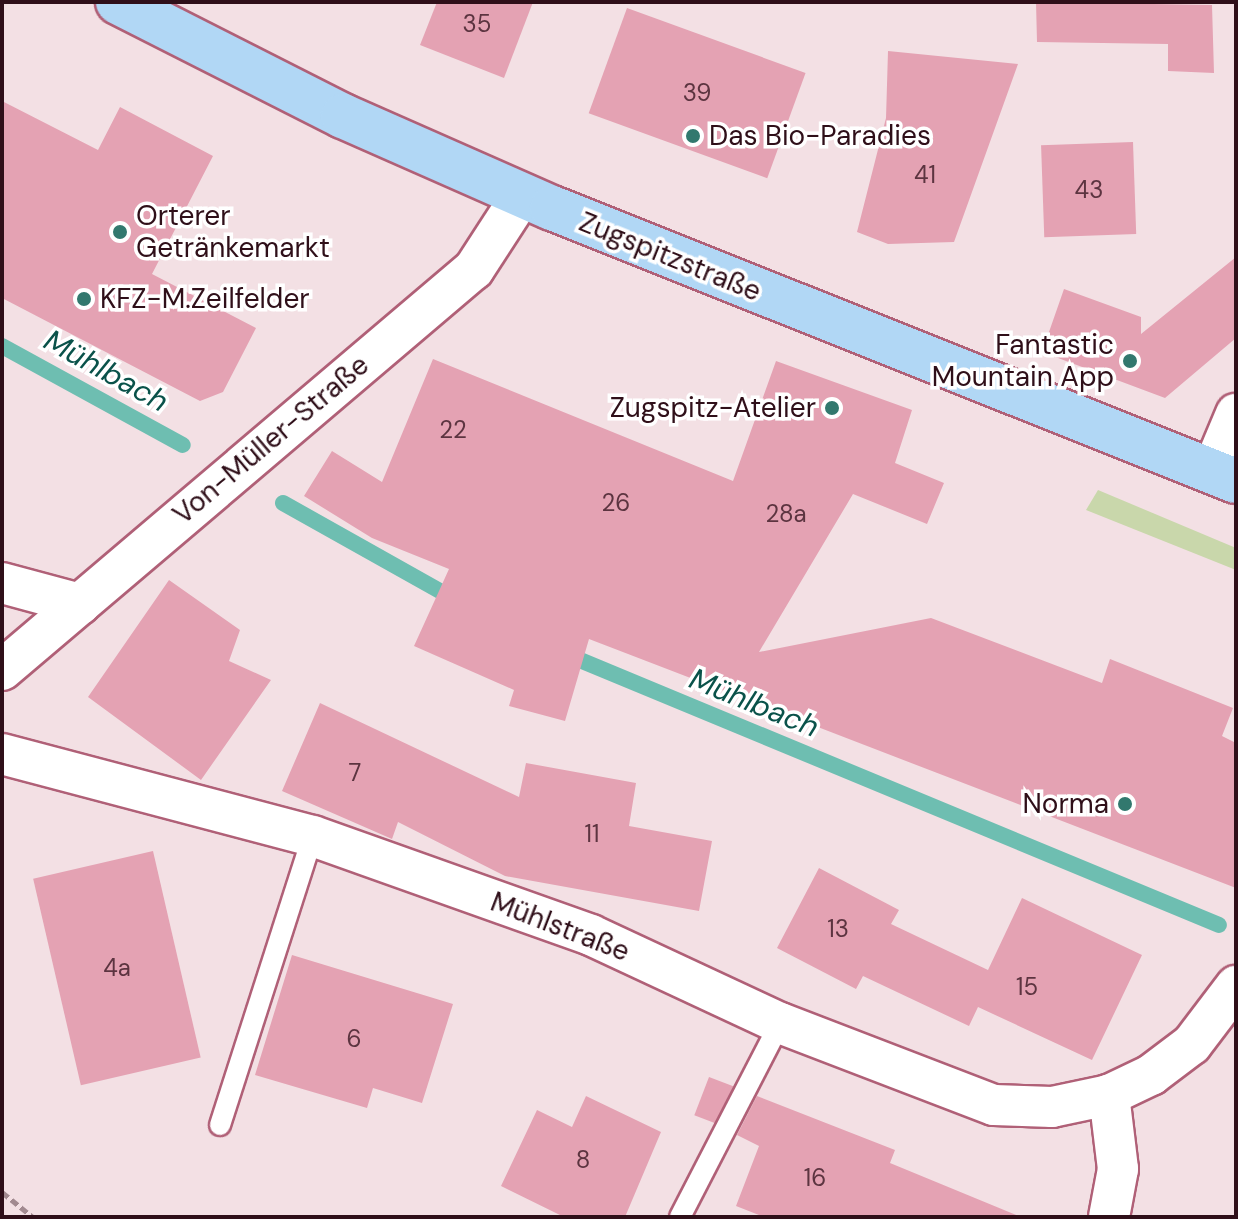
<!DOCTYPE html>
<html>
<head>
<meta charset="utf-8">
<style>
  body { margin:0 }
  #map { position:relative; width:1238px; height:1219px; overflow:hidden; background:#f3e0e4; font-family:"DM Sans",sans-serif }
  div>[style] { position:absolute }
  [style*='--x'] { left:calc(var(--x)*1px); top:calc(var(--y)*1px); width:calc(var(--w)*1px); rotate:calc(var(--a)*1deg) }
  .green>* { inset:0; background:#c9d7ab }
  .stream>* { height:16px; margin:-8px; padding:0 8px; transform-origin:8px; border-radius:8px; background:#6ebeb1 }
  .building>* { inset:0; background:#e4a2b3; transform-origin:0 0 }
  .path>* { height:5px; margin-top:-2.5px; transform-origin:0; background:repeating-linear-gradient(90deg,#a28a90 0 8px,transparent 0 12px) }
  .roads { filter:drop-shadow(2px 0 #b06077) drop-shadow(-2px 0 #b06077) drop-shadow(0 2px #b06077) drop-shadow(0 -2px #b06077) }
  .service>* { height:20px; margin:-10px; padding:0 10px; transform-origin:10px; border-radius:10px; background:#fff }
  .minor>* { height:40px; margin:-20px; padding:0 20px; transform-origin:20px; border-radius:20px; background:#fff }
  .primary>* { height:44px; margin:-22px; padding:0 22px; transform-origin:22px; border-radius:22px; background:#b1d7f5 }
  .dots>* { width:22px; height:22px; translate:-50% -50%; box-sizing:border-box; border:4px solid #fff; border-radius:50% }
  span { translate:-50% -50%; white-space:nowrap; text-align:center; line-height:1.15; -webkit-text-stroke:7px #fff; paint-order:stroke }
  .number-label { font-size:24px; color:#5c3440 }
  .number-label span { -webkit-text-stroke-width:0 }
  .poi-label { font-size:28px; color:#2f0f19 }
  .left { translate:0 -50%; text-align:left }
  .right { translate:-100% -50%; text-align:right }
  .street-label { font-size:28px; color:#2f0f19 }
  .water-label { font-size:30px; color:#0a524a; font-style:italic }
  .frame { position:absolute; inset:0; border:4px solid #2f0f19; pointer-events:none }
</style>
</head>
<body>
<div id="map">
  <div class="green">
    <i style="clip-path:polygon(1098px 490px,1236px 548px,1236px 570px,1086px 510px)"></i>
  </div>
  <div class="stream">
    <i style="--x:2;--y:346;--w:206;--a:28.7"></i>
    <i style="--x:283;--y:503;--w:198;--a:29.3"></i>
    <i style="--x:563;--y:653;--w:710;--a:22.52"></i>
  </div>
  <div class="building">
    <i style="clip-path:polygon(437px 2px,533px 2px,504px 78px,420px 45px)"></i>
    <i style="clip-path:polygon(1036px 2px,1212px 5px,1214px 73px,1168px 71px,1168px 44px,1037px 42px)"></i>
    <i style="left:627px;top:8px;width:190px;height:112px;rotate:20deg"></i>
    <i style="clip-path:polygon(888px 51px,1018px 64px,954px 242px,888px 244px,857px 232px,886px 118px)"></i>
    <i style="clip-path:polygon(2px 101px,98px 150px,120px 107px,213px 156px,152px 274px,256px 328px,223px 392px,200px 401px,2px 298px)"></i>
    <i style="left:1133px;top:142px;width:92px;height:92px;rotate:88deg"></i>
    <i style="clip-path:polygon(1236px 257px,1236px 338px,1165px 398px,1042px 352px,1064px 289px,1141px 317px,1141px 334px)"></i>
    <i style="clip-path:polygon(433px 359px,733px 481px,776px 361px,912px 410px,895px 463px,944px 483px,927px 524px,853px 494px,759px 652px,931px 618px,1102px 683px,1110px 659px,1233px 708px,1222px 736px,1236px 743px,1236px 888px,589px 639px,565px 721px,509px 706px,514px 690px,414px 646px,449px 569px,372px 538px,304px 496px,332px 451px,382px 482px)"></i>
    <i style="clip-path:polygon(169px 580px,240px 630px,229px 661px,271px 680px,201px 780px,88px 697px)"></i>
    <i style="clip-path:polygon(320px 703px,519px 797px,526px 763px,636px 783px,629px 826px,712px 841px,699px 911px,505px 876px,398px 822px,392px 839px,282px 791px)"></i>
    <i style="left:153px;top:851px;width:212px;height:123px;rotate:77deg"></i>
    <i style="clip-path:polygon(819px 868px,899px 910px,891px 924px,988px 970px,1022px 898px,1142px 955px,1092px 1060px,978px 1007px,969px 1026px,863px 976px,856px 989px,777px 948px)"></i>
    <i style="clip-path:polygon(292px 955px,453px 1004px,422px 1103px,373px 1088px,367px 1108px,255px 1075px)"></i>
    <i style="left:709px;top:1077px;width:26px;height:41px;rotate:21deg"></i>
    <i style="clip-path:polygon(586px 1096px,661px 1132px,625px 1217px,564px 1217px,501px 1186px,537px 1110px,572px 1127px)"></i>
    <i style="clip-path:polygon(757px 1096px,895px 1150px,890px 1163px,1021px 1217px,764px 1217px,736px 1206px,759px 1146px,737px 1135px)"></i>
  </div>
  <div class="path">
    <i style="--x:2;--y:1192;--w:40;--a:39"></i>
  </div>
  <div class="roads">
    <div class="service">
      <i style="--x:220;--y:1125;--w:304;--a:-72.2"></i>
      <i style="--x:680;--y:1217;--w:218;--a:-62.7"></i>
    </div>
    <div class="minor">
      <i style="--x:1212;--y:471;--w:62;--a:-67.2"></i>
      <i style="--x:2;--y:583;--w:81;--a:15.1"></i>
      <i style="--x:2;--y:670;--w:619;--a:-40.35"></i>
      <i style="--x:474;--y:269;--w:88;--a:-57"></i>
      <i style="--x:2;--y:754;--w:322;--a:14.8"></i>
      <i style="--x:313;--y:836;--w:295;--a:19.6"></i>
      <i style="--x:591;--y:935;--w:208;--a:25"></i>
      <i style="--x:780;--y:1023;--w:229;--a:21"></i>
      <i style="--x:994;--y:1105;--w:58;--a:2"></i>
      <i style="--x:1052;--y:1107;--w:58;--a:-11.9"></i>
      <i style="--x:1109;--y:1095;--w:47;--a:-25.5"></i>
      <i style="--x:1151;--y:1075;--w:51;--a:-37.1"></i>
      <i style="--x:1192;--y:1044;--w:73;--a:-52.8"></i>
      <i style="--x:1109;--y:1217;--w:49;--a:-79.4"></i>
      <i style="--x:1118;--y:1169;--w:75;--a:-96.9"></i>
    </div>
    <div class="primary">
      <i style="--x:118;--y:2;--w:252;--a:26.9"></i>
      <i style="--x:343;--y:116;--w:228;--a:23.8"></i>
      <i style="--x:552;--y:208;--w:736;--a:21.76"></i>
    </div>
  </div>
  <div class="dots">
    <i style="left:693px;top:136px;background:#32786e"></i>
    <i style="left:120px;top:232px;background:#32786e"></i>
    <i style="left:84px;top:299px;background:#32786e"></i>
    <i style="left:1130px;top:361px;background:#32786e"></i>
    <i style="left:832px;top:408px;background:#32786e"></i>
    <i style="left:1125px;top:804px;background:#32786e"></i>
  </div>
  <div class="number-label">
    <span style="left:477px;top:24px">35</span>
    <span style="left:697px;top:93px">39</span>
    <span style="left:925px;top:175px">41</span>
    <span style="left:1089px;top:190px">43</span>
    <span style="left:453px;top:430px">22</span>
    <span style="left:616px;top:503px">26</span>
    <span style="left:786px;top:514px">28a</span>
    <span style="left:355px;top:773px">7</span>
    <span style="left:592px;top:834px">11</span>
    <span style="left:838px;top:929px">13</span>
    <span style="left:117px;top:968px">4a</span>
    <span style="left:1027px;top:987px">15</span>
    <span style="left:354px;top:1039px">6</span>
    <span style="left:583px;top:1160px">8</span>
    <span style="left:815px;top:1178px">16</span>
  </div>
  <div class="poi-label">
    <span class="left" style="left:709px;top:136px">Das Bio-Paradies</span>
    <span class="left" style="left:136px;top:232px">Orterer<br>Getränkemarkt</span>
    <span class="left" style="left:100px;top:299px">KFZ-M.Zeilfelder</span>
    <span class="right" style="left:1114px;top:361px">Fantastic<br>Mountain App</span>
    <span class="right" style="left:816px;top:408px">Zugspitz-Atelier</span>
    <span class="right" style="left:1109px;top:804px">Norma</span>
  </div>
  <div class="street-label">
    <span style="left:670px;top:257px;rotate:22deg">Zugspitzstraße</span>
    <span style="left:271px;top:440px;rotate:-40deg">Von-Müller-Straße</span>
    <span style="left:560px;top:927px;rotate:21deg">Mühlstraße</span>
  </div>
  <div class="water-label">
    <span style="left:106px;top:371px;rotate:29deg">Mühlbach</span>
    <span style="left:754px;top:703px;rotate:22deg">Mühlbach</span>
  </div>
  <div class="frame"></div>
</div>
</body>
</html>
